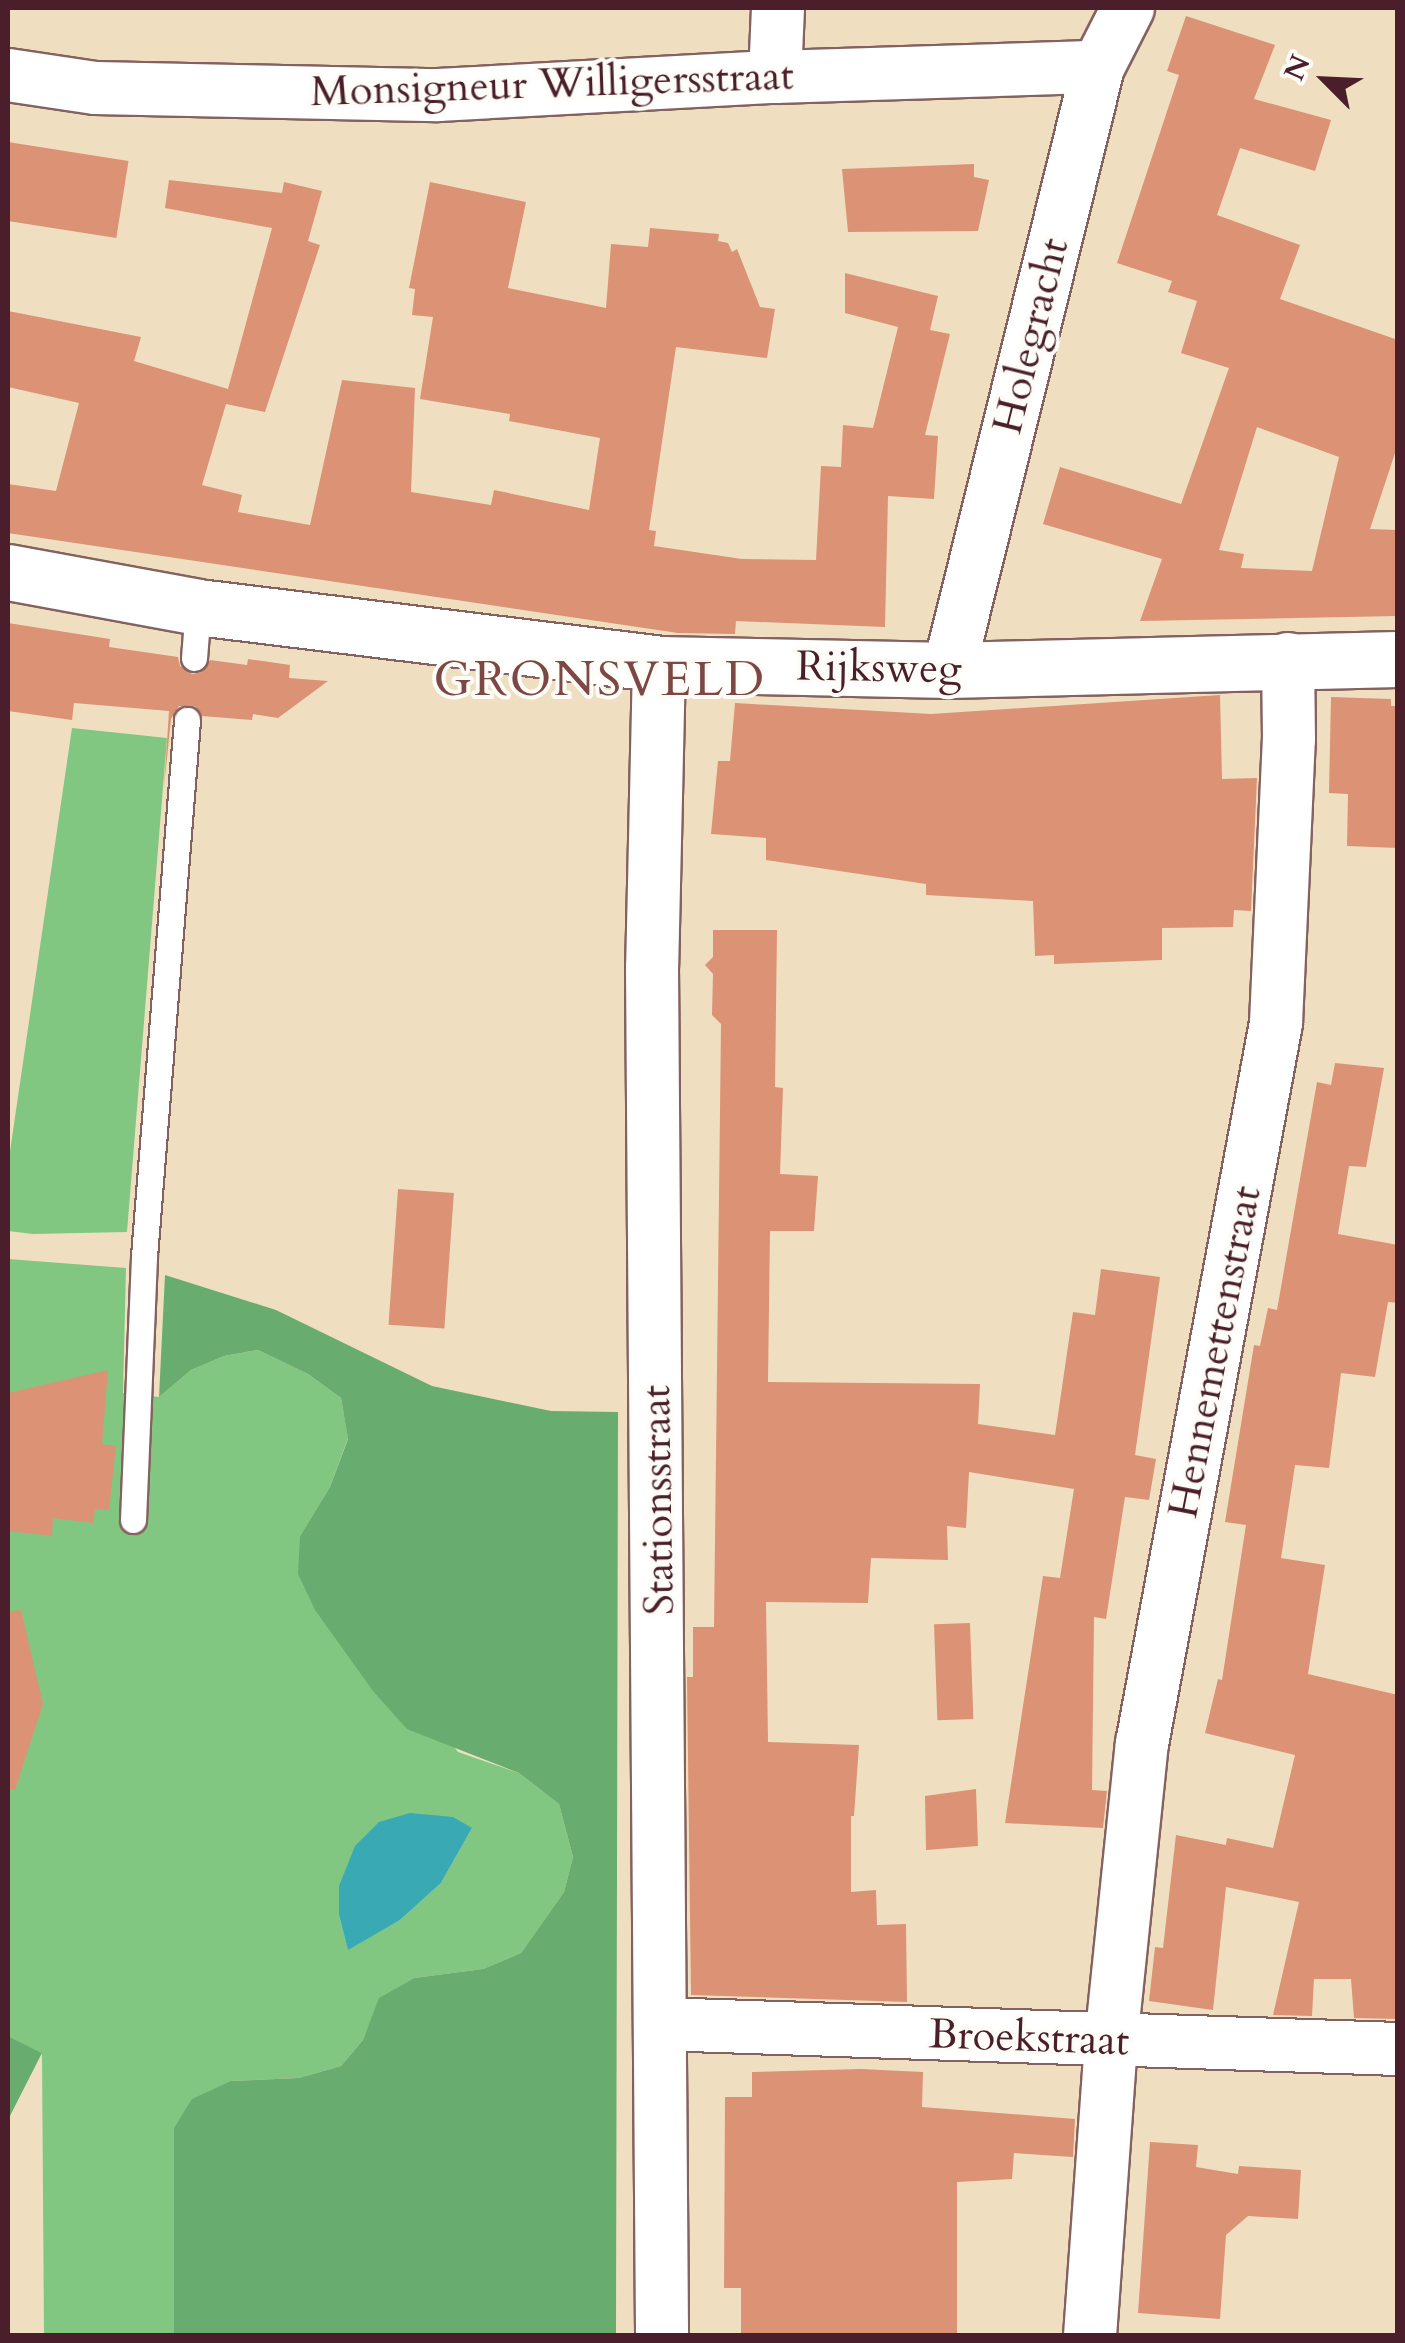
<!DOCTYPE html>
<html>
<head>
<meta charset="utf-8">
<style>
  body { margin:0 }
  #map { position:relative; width:1405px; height:2343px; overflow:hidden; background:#efdfc0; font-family:Cardo,serif }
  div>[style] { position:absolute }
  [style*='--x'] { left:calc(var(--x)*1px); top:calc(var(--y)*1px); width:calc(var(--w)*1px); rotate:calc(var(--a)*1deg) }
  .green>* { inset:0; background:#81c781 }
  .forest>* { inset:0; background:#68ac6f; transform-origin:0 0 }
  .water>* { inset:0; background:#39aab4 }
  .building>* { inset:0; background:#dc9275; transform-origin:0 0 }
  .roads { filter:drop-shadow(2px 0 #84625f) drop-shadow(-2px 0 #84625f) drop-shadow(0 2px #84625f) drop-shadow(0 -2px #84625f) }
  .lane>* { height:25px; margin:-12.5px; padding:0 12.5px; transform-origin:12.5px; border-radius:12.5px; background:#fff }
  .street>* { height:52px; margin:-26px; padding:0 26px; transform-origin:26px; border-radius:26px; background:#fff }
  .secondary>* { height:55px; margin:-27.5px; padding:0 27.5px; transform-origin:27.5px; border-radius:27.5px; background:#fff }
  span { translate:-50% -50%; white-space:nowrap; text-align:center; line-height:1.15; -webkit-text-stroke:8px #fdfcf7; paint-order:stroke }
  .street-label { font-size:42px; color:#4a1f2b }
  .quarter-label { font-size:48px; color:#7d4745; letter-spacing:2.5px }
  .frame { position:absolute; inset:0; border:10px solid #4a1f2b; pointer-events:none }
  .north { position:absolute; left:1275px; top:30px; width:100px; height:100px; -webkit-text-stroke:8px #fdfcf7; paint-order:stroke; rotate:294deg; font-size:28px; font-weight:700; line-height:40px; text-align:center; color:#4a1f2b }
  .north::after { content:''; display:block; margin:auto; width:35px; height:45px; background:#4a1f2b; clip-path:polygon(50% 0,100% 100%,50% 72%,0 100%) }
</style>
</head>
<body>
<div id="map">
  <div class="green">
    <i style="clip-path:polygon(72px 728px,167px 738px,127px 1232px,33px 1234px,8px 1231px,8px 1165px)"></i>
    <i style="clip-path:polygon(evenodd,8px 1259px,126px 1268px,123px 1393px,159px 1397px,191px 1370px,224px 1356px,258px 1350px,308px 1374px,341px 1398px,348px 1438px,330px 1487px,300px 1536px,458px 1752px,519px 1773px,559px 1804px,573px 1857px,564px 1892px,521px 1953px,483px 1969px,414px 1978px,380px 1998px,363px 2040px,341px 2066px,299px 2078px,231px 2081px,174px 2129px,174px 2335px,44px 2335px,42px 2054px,8px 2036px,8px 1259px,472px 1828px,441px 1883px,400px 1920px,348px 1949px,339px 1915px,472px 1828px)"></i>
  </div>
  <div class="forest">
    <i style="clip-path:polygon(165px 1275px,276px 1310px,432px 1386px,551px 1411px,618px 1412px,616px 2335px,174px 2335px,174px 2128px,192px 2099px,231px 2081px,299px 2078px,341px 2066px,363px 2040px,379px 1998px,414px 1978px,483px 1969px,521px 1953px,564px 1892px,573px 1857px,559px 1804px,519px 1773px,407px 1729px,373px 1691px,315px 1610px,298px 1574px,300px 1536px,330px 1487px,348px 1439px,341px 1398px,308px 1374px,258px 1350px,224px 1356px,191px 1370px,159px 1397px)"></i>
    <i style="left:8px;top:2036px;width:38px;height:299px;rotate:27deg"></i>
  </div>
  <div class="water">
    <i style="clip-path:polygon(410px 1813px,453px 1817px,472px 1828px,441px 1883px,400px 1920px,348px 1950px,339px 1915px,339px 1886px,355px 1846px,379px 1822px)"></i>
  </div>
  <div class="building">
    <i style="clip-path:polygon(evenodd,1186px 16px,1275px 45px,1254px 99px,1331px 120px,1315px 171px,1240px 148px,1217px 215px,1300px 245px,1280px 299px,1398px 340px,1398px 444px,1370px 529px,1398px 530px,1398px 616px,1140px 621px,1162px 559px,1043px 524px,1060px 467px,1181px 504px,1229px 368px,1181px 353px,1197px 301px,1168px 292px,1172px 281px,1117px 263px,1179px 75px,1167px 71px,1186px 16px,1257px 427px,1339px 457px,1312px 571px,1241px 568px,1244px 554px,1219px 550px,1257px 427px)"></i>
    <i style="left:8px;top:142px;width:122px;height:78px;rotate:9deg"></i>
    <i style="clip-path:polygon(974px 164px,974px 177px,989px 180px,978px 231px,848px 232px,842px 169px)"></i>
    <i style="clip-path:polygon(169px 180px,282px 193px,284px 182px,322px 191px,308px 241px,320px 245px,265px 412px,226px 404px,202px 485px,242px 495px,238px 512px,310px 525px,342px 380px,415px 388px,411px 492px,491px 505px,494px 490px,589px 510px,600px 438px,509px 421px,510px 414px,420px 399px,433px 317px,412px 315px,415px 289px,409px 288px,430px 182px,526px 202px,508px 288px,606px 308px,611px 244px,648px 247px,650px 228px,719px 234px,718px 241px,728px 243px,732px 252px,737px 249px,760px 307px,775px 309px,767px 358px,676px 347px,649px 530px,656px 531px,654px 546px,742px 559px,816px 560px,821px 466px,841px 467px,843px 425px,873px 428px,898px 327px,845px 313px,845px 273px,938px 296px,930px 330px,950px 334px,925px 435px,938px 436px,934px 499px,888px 496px,885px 627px,736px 621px,735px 634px,678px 633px,8px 533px,8px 484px,56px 491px,79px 403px,8px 387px,8px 311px,141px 337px,134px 361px,228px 389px,272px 228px,165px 208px)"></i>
    <i style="clip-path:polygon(8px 623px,110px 639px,109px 647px,178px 657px,180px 666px,192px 674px,202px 672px,210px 660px,247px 665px,248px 659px,290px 665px,289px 678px,328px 681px,278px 718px,253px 714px,252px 720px,202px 716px,195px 706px,179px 706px,171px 719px,164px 787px,169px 711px,74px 703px,72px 720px,8px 711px)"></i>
    <i style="clip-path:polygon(1220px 695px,1222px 779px,1257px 778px,1251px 911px,1234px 910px,1233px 927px,1162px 928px,1162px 960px,1054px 964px,1054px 955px,1035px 956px,1033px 901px,926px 895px,926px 884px,766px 860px,766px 838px,711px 834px,718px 761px,730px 761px,735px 703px,931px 714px)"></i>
    <i style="clip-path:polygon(1331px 697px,1391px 699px,1391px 706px,1398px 706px,1398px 848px,1347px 846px,1348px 794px,1329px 793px)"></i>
    <i style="clip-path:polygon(713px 930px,777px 930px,775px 1087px,783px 1088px,780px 1174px,818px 1176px,814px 1231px,770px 1231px,768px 1382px,980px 1384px,978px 1424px,1055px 1435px,1073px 1312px,1095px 1315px,1101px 1269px,1160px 1277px,1135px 1455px,1156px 1459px,1149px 1500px,1125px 1497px,1106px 1619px,1094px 1617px,1092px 1790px,1107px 1791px,1103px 1828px,1005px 1823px,1043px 1576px,1060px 1578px,1074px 1489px,969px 1472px,966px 1528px,947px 1526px,948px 1560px,871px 1558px,868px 1603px,766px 1602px,768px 1742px,859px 1745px,854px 1816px,851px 1816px,851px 1892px,876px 1890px,877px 1925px,906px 1924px,907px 2002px,691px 1995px,687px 1677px,693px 1677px,693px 1627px,714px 1627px,721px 1024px,712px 1015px,713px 974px,705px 965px,713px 957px)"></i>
    <i style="clip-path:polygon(1335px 1063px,1384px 1068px,1366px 1167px,1349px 1166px,1338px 1234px,1398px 1245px,1398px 1303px,1388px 1302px,1375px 1377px,1341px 1373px,1329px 1468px,1295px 1465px,1281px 1558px,1325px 1565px,1308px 1674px,1398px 1695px,1398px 2019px,1354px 2018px,1351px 1979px,1314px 1979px,1312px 2016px,1273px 2015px,1299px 1902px,1226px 1887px,1213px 2010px,1149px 2001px,1155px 1947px,1163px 1948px,1176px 1835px,1226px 1845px,1227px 1838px,1273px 1848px,1295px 1755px,1205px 1733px,1218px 1679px,1222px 1680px,1246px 1525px,1225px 1522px,1254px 1345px,1260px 1346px,1268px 1308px,1277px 1310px,1317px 1082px,1331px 1085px)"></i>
    <i style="left:398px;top:1189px;width:56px;height:136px;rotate:4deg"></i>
    <i style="clip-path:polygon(108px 1370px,102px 1444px,116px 1446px,109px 1510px,95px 1509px,93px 1523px,53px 1518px,52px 1536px,8px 1531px,8px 1393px)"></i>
    <i style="clip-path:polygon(21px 1610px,43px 1704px,15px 1790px,8px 1789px,8px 1612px)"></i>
    <i style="left:970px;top:1623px;width:96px;height:36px;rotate:88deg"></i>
    <i style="clip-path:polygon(976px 1789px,978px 1846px,926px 1850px,925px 1796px)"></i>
    <i style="clip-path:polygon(861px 2069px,923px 2072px,922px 2107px,1075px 2119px,1073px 2157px,1014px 2153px,1012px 2179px,957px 2182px,957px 2336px,741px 2336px,741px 2288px,724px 2288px,725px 2097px,752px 2097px,752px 2072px)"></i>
    <i style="clip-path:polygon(1150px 2142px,1198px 2145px,1196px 2167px,1238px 2174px,1239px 2166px,1301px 2170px,1298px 2219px,1248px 2216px,1226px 2235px,1220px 2319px,1138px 2313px)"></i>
  </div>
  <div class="roads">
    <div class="lane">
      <i style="--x:194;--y:658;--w:51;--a:-85.5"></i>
      <i style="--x:133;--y:1520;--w:264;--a:-87.6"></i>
      <i style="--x:144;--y:1256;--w:538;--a:-85.41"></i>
    </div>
    <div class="street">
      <i style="--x:8;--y:75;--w:88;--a:8.5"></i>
      <i style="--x:95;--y:88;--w:343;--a:1.2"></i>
      <i style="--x:438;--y:95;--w:337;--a:-3.1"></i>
      <i style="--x:775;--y:77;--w:323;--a:-1.8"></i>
      <i style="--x:775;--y:77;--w:69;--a:-87.5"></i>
      <i style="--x:659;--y:664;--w:303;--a:91.3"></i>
      <i style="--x:652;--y:967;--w:1369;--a:89.58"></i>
      <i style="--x:949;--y:670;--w:621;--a:-76.12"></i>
      <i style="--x:1098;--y:67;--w:66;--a:-63"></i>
      <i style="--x:660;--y:2024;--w:738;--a:1.94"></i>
      <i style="--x:1090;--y:2336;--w:295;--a:-85.9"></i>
      <i style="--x:1111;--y:2042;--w:300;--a:-84.1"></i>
      <i style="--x:1142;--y:1744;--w:733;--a:-79.47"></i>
      <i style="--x:1276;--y:1023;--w:284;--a:-87.4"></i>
      <i style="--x:1289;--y:739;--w:80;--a:-90.7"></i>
    </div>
    <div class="secondary">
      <i style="--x:8;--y:572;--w:193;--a:10.4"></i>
      <i style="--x:198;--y:607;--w:465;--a:7"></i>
      <i style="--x:659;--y:664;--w:290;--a:1.2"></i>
      <i style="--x:949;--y:670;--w:449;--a:-1.4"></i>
    </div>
  </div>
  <div class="street-label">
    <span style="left:552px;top:84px;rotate:-2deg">Monsigneur Willigersstraat</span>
    <span style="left:1031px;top:336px;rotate:-76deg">Holegracht</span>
    <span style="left:879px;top:668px;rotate:1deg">Rijksweg</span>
    <span style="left:1215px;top:1352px;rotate:-79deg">Hennemettenstraat</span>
    <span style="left:658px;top:1500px;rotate:-91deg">Stationsstraat</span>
    <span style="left:1029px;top:2038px;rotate:2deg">Broekstraat</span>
  </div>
  <div class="quarter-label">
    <span style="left:600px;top:680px">GRONSVELD</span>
  </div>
  <div class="frame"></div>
  <div class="north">N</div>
</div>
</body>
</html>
